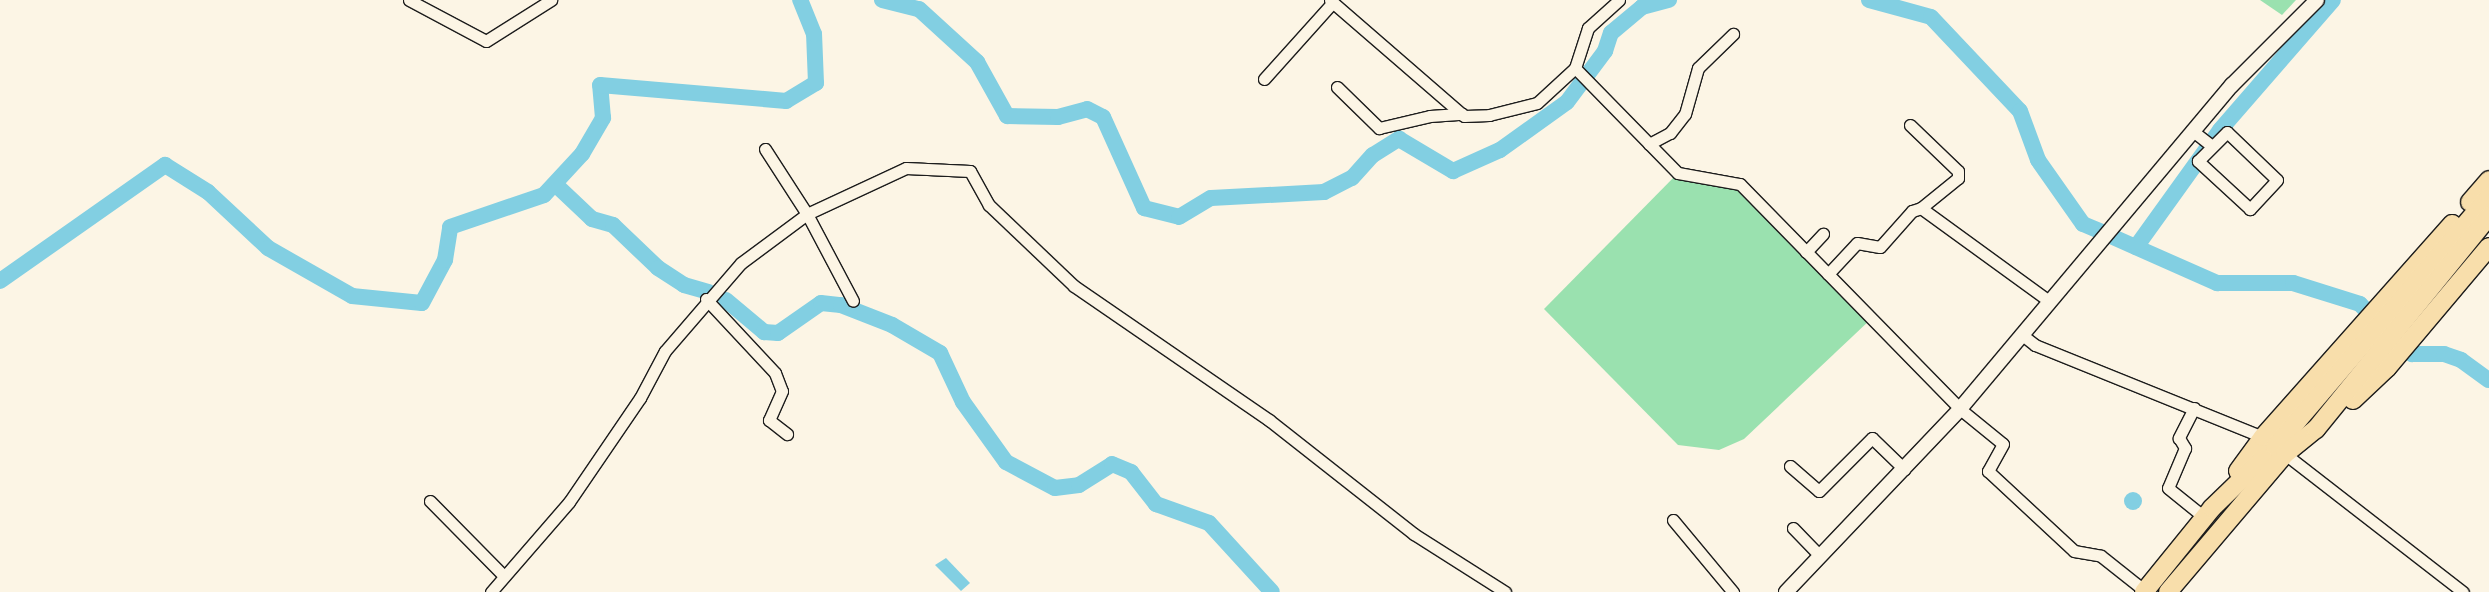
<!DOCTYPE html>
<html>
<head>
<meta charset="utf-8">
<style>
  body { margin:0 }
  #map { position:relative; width:2489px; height:592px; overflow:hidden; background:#fcf5e5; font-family:"Patrick Hand",sans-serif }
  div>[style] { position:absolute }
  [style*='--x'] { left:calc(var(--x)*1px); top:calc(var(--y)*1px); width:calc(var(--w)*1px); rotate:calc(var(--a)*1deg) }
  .green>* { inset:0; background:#9ae1af }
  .water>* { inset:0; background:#82cfe2 }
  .round { border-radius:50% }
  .river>* { height:16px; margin:-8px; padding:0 8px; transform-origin:8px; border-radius:8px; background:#82cfe2 }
  .roads { filter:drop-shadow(1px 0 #1c1c1c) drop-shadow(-1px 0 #1c1c1c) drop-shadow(0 1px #1c1c1c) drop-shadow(0 -1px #1c1c1c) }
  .minor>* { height:11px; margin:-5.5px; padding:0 5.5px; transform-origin:5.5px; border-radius:5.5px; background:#fcf5e5 }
  .tertiary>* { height:14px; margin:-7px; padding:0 7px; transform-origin:7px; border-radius:7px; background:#fcf5e5 }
  .trunk>* { height:18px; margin:-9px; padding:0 9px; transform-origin:9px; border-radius:9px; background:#f8deab }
  span { translate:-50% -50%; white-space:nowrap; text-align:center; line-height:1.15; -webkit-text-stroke:4px #fcf5e5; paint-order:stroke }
</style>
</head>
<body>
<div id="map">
  <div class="green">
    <i style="clip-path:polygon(2260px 0,2296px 0,2282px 15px)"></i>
    <i style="clip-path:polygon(1678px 173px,1740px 184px,1871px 319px,1744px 439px,1719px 450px,1678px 445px,1544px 309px)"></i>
  </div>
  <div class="water">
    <i class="round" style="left:2124px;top:492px;width:18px;height:18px"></i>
    <i style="clip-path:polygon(946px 558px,970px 583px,961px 591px,935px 565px)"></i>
  </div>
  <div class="river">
    <i style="--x:882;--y:0;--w:38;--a:14"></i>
    <i style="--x:919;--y:9;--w:79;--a:42.4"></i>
    <i style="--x:977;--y:62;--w:62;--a:60.9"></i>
    <i style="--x:1007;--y:116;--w:51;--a:1.1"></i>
    <i style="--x:1058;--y:117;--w:30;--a:-15"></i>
    <i style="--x:1087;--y:109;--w:18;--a:27"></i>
    <i style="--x:1103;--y:117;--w:100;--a:65.7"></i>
    <i style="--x:1144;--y:208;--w:36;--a:14"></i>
    <i style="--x:1179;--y:217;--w:37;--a:-31"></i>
    <i style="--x:1211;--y:198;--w:113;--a:-3"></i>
    <i style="--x:1324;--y:192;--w:31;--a:-27"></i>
    <i style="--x:1352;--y:178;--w:31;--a:-48"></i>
    <i style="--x:1373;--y:155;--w:31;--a:-32"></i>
    <i style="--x:1399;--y:139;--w:63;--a:30.7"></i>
    <i style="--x:1453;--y:171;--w:51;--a:-24.1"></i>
    <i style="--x:1500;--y:150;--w:82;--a:-35.6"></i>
    <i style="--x:1567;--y:102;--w:64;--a:-53.3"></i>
    <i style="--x:1605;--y:51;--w:19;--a:-72"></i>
    <i style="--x:1611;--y:33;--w:40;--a:-40"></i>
    <i style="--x:1642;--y:7;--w:28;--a:-15"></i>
    <i style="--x:1869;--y:0;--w:64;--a:15.3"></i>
    <i style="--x:1931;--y:17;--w:129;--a:46.6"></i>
    <i style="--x:2020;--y:111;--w:52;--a:69.8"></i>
    <i style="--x:2038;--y:160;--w:78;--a:54.9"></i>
    <i style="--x:2083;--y:224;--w:21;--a:23"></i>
    <i style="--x:555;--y:184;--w:51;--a:43.4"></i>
    <i style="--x:592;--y:219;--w:22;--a:16"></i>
    <i style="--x:613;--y:225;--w:62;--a:43.7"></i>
    <i style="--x:658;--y:268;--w:31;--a:33"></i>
    <i style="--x:684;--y:285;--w:26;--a:16"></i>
    <i style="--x:2113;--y:237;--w:114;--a:23.9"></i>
    <i style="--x:2217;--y:283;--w:76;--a:0"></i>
    <i style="--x:2293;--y:283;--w:70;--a:17.4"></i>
    <i style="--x:2360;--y:304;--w:26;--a:47"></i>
    <i style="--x:2136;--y:247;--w:144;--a:-54.3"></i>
    <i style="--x:2220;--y:130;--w:172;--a:-49"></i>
    <i style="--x:0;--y:281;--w:202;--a:-35.1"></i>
    <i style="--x:165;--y:165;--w:51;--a:32.1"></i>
    <i style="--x:208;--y:192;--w:82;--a:43"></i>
    <i style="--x:268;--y:248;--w:97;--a:29.7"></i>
    <i style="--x:352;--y:296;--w:70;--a:5.7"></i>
    <i style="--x:422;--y:303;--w:49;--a:-61.9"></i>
    <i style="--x:445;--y:260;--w:33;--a:-81"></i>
    <i style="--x:450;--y:227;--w:99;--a:-18.8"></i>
    <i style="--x:544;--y:195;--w:56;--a:-47.2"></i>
    <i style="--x:582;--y:154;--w:42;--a:-59.7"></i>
    <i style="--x:603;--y:118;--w:33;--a:-95"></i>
    <i style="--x:600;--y:85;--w:187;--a:4.9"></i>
    <i style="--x:786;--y:101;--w:35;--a:-31"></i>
    <i style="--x:816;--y:83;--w:49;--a:-92.3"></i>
    <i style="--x:814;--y:34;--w:37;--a:-112"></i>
    <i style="--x:726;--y:300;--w:50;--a:40.1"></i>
    <i style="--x:764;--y:332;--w:14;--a:4"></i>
    <i style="--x:778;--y:333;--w:52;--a:-34.9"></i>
    <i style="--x:821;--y:303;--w:20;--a:6"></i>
    <i style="--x:841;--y:305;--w:55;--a:21.4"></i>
    <i style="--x:892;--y:325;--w:56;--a:30.3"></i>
    <i style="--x:940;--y:353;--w:54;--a:64.9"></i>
    <i style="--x:963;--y:402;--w:74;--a:54.4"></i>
    <i style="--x:1006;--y:462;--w:55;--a:28"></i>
    <i style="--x:1055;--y:488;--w:24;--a:-7"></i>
    <i style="--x:1079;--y:485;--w:39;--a:-32"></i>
    <i style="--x:1112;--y:464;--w:21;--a:23"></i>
    <i style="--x:1131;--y:472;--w:41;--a:52"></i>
    <i style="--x:1156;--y:504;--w:56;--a:19.7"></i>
    <i style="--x:1209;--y:523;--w:93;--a:47.6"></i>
    <i style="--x:2397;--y:343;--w:19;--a:36"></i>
    <i style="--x:2412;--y:354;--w:32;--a:0"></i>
    <i style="--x:2444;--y:354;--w:18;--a:19"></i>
    <i style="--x:2461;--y:360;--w:34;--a:36"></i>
  </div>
  <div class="roads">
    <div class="minor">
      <i style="--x:409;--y:0;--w:87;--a:28"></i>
      <i style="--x:486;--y:41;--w:77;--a:-32.2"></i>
      <i style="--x:1330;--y:0;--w:177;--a:40.9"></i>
      <i style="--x:1464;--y:116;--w:25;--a:-2"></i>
      <i style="--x:1489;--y:115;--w:49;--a:-14"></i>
      <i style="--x:1537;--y:103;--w:52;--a:-42.6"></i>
      <i style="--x:1619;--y:0;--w:42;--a:137.9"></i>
      <i style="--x:1588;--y:28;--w:42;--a:108"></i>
      <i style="--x:1575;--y:68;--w:147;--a:45.6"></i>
      <i style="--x:1678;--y:173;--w:63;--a:10.1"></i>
      <i style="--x:1740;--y:184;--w:315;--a:45.6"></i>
      <i style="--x:1960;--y:409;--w:55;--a:39.1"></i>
      <i style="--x:2003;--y:444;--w:31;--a:119"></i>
      <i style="--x:1988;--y:471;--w:117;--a:42.9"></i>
      <i style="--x:2074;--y:551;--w:27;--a:10"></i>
      <i style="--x:2101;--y:556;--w:56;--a:38.5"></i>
      <i style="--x:1264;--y:79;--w:103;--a:-48.1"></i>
      <i style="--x:1337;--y:87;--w:59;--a:44.3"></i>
      <i style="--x:1379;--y:128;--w:52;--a:-13.2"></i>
      <i style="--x:1430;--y:116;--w:32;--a:-4"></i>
      <i style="--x:1910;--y:125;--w:66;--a:43.8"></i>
      <i style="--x:1958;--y:171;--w:7;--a:90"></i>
      <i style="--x:1958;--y:178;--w:48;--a:141"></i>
      <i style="--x:2194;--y:132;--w:23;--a:38"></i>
      <i style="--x:2227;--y:132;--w:69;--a:43.8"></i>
      <i style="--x:2277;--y:180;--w:40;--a:133"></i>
      <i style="--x:2250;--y:209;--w:71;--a:-137.3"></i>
      <i style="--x:2198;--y:161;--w:41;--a:-45"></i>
      <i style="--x:1649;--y:144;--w:24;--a:-28"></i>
      <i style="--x:1670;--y:133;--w:24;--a:-52"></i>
      <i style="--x:1685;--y:114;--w:48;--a:-74.2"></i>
      <i style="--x:1698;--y:68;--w:49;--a:-44.2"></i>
      <i style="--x:765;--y:149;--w:77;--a:57.1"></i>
      <i style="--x:807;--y:214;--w:98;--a:62.1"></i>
      <i style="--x:1806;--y:252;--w:25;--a:-47"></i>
      <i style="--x:1828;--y:274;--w:42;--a:-46.9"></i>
      <i style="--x:1857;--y:243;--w:23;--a:10"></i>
      <i style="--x:1880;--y:247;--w:48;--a:-48.4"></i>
      <i style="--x:1912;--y:211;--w:9;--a:-18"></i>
      <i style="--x:1921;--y:208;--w:158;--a:36"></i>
      <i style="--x:706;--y:299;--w:101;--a:47"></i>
      <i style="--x:775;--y:373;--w:19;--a:69"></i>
      <i style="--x:782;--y:391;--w:32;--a:114"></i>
      <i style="--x:769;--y:420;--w:23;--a:38"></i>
      <i style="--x:2021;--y:334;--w:18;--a:38"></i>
      <i style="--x:2035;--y:345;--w:246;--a:22"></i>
      <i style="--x:2194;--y:408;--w:34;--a:117"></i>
      <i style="--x:2179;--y:438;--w:12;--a:59"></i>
      <i style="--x:2185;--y:448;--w:43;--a:113"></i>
      <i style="--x:2168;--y:488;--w:46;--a:38.9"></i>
      <i style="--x:2285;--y:454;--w:225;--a:37.8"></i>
      <i style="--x:1790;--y:466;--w:38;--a:41"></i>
      <i style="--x:1819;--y:491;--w:75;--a:-45"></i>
      <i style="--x:1872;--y:438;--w:45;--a:44.1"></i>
      <i style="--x:430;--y:501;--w:105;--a:45.4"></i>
      <i style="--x:1673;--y:520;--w:94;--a:50.2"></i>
      <i style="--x:1793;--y:528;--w:39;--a:46"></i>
      <i style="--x:491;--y:592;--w:119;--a:-49.1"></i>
      <i style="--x:569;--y:502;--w:126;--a:-55.7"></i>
      <i style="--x:640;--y:398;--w:53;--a:-62"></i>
      <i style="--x:665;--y:351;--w:116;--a:-49.2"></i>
      <i style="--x:741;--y:263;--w:82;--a:-36.6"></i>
      <i style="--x:807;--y:214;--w:109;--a:-24.9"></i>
      <i style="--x:906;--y:168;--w:64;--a:2.7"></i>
      <i style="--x:970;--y:171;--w:39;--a:61"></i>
      <i style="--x:989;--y:205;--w:117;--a:43.6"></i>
      <i style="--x:1074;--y:286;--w:237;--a:34.5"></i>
      <i style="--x:1269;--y:420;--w:184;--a:38.2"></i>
      <i style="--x:1414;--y:534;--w:108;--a:32.5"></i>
    </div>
    <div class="tertiary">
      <i style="--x:1786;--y:592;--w:253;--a:-46.4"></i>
      <i style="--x:1960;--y:409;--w:423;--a:-50"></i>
      <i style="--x:2232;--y:85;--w:120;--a:-45"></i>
    </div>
    <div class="trunk">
      <i style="--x:2470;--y:202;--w:29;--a:-49"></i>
      <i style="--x:2353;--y:400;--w:47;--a:-43.3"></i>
      <i style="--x:2387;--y:368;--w:158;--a:-49.9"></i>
      <i style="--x:2238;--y:471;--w:42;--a:-53.7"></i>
      <i style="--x:2263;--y:437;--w:285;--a:-48.4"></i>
      <i style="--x:2144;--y:592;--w:108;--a:-51"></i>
      <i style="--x:2212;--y:508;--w:88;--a:-44.1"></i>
      <i style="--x:2275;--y:447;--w:330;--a:-49.5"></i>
      <i style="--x:2168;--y:592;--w:181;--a:-49.7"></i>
      <i style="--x:2285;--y:454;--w:40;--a:-39"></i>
      <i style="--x:2316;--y:429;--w:274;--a:-50.9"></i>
    </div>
  </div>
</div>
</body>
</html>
